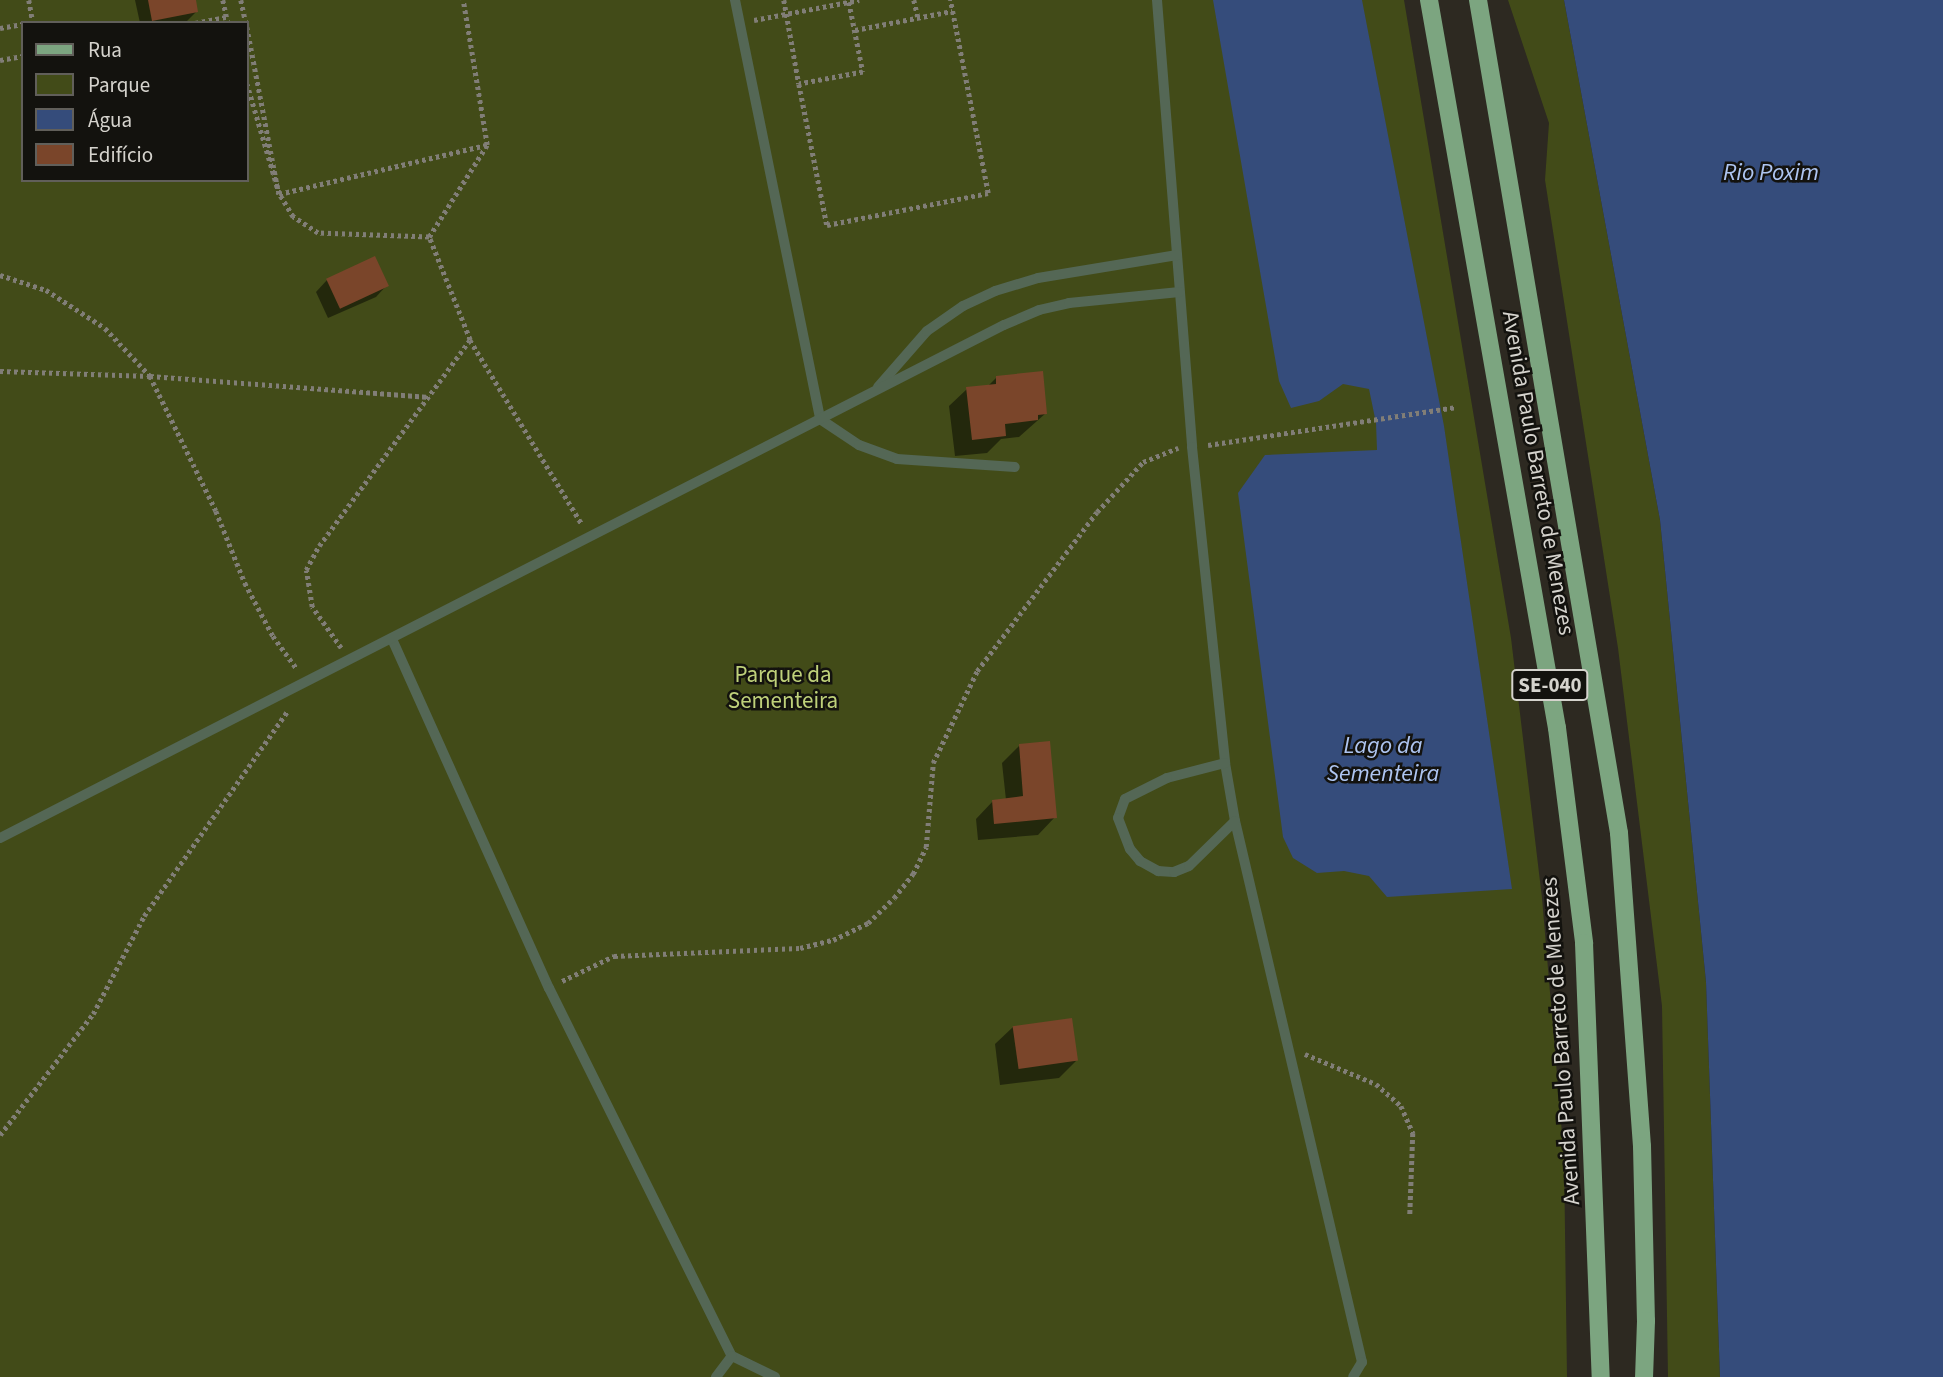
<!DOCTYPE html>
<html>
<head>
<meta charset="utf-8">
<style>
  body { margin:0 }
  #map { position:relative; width:1943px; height:1377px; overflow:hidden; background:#2d2921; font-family:"Source Sans 3",sans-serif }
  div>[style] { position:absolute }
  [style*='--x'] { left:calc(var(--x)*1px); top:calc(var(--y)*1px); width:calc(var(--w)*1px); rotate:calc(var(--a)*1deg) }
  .green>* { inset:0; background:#424b18 }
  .water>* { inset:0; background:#354c7b }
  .shadow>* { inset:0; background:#0007 }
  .building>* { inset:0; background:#7a452a; transform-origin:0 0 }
  .path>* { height:4.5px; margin-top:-2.25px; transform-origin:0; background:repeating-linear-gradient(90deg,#817e77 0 3.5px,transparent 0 7px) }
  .lane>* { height:10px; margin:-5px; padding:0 5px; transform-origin:5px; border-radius:5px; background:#546755 }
  .primary>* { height:18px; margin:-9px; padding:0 9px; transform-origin:9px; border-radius:9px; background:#7ca580 }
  span { translate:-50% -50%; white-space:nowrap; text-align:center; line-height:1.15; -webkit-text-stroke:5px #13120e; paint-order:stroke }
  .shield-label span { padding:2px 5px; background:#13120e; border:2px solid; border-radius:5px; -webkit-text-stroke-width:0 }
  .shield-label { font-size:21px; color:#d5d3cd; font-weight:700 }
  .street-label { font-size:23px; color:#d5d3cd }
  .park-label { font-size:23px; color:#bfd17a }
  .water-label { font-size:24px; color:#aec5f1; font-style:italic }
  .legend { position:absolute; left:21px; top:21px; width:228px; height:161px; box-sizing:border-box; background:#13120e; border:2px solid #615f5a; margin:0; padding:9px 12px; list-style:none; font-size:21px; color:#d5d3cd }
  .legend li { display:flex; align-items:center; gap:14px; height:35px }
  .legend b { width:35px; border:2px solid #615f5a }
</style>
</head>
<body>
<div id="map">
  <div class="green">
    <i style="clip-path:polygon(evenodd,0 0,1404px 0,1511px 638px,1542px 898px,1564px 1157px,1567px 1377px,0 1377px,0 0,23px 23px,247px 23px,247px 180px,23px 180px,23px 23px)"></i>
    <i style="clip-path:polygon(1508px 0,1564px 0,1660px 520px,1706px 982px,1720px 1377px,1668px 1377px,1662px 1006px,1618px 648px,1545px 180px,1549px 123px)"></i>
  </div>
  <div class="water">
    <i style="clip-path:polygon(1213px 0,1362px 0,1444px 426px,1512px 889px,1387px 897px,1369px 876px,1344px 871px,1317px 873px,1293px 858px,1283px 837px,1238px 493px,1265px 455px,1377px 450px,1376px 423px,1369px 389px,1343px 384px,1319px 401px,1291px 408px,1279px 381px)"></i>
    <i style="clip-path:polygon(1564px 0,1943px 0,1943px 1377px,1720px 1377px,1706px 982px,1660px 520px)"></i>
  </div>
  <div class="shadow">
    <i style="clip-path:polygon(135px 0,194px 0,196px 12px,185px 23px,140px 23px)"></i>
    <i style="clip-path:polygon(327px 280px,387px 285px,376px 297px,328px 318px,316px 292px)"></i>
    <i style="clip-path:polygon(996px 378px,1046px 413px,1019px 437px,1001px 439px,987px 453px,955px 456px,949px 406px,967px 389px,988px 386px)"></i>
    <i style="clip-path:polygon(1019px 746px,1055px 817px,1038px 835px,978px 840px,976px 819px,993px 801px,1006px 800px,1002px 763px)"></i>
    <i style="clip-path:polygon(1013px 1027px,1076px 1061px,1059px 1078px,1000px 1085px,995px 1044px)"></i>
  </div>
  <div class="building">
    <i style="clip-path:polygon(148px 0,196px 0,198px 12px,152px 21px)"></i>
    <i style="left:375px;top:256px;width:33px;height:54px;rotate:65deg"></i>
    <i style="clip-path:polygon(1043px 371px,1047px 414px,1038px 415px,1038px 420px,1005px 424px,1006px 436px,972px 440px,966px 387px,996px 384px,996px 376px)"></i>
    <i style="clip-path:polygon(1050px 741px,1057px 818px,994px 824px,992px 800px,1023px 796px,1019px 744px)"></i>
    <i style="left:1072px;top:1018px;width:43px;height:60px;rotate:82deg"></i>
  </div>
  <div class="path">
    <i style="--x:29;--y:0;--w:23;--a:80"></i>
    <i style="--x:223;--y:0;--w:24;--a:78"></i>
    <i style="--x:241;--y:0;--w:24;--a:78"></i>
    <i style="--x:784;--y:0;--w:85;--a:79.9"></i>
    <i style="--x:914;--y:0;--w:17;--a:77"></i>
    <i style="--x:849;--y:2;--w:71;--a:78.7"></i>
    <i style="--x:863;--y:72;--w:65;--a:169.4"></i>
    <i style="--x:799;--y:84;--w:144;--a:78.8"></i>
    <i style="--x:827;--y:225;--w:164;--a:-11.2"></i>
    <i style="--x:988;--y:193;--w:197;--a:-101.1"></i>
    <i style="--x:754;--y:20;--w:107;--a:-10.8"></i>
    <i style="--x:195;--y:23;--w:32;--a:-11"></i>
    <i style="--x:247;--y:27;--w:170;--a:79.2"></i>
    <i style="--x:279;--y:194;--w:114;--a:-106.4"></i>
    <i style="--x:0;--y:28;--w:23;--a:-10"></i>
    <i style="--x:855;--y:30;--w:99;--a:-11.1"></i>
    <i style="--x:0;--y:60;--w:23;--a:-10"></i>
    <i style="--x:429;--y:237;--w:111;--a:-177.9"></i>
    <i style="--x:318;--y:233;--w:30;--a:-147"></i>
    <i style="--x:293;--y:217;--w:27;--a:-121"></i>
    <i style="--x:279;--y:194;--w:214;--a:-13.3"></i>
    <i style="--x:487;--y:145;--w:147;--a:-99.4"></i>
    <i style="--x:0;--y:275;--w:48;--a:18.1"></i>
    <i style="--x:46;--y:290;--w:70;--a:32.8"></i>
    <i style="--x:105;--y:328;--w:66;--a:46.8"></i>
    <i style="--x:150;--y:376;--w:150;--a:63.9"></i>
    <i style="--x:216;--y:511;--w:78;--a:68.1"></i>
    <i style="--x:245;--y:583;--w:60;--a:62.2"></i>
    <i style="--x:273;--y:636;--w:41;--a:54"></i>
    <i style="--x:470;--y:340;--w:215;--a:58.7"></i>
    <i style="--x:0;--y:371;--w:150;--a:1.9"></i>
    <i style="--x:150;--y:376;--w:280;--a:4.3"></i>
    <i style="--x:1208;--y:445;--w:250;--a:-8.7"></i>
    <i style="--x:341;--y:648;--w:50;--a:-125.3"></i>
    <i style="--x:312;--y:607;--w:37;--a:-99"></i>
    <i style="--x:306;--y:570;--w:27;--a:-62"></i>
    <i style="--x:319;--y:546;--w:255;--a:-53.8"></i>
    <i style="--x:470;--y:340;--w:111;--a:-111.7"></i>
    <i style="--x:429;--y:237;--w:109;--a:-57.8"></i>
    <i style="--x:562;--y:981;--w:58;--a:-25.7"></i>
    <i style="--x:614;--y:956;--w:186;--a:-2.5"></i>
    <i style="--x:800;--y:948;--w:34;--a:-14"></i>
    <i style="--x:833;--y:940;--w:39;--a:-26"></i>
    <i style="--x:868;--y:923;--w:36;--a:-44"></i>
    <i style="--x:894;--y:898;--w:31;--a:-52"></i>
    <i style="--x:913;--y:874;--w:30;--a:-64"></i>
    <i style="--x:926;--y:847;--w:84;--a:-85.2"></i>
    <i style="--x:933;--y:763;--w:102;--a:-64.4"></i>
    <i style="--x:977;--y:671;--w:199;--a:-53"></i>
    <i style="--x:1097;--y:512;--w:68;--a:-47.4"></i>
    <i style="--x:1143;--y:462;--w:38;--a:-22"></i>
    <i style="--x:1305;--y:1054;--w:77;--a:22.9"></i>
    <i style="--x:1376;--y:1084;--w:33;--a:41"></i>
    <i style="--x:1401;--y:1106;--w:30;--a:66"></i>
    <i style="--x:1413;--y:1133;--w:83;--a:92.1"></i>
    <i style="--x:0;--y:1135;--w:153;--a:-52.5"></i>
    <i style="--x:93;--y:1014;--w:110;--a:-62.5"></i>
    <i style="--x:144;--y:916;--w:251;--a:-55"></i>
  </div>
  <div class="lane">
    <i style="--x:735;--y:0;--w:428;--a:78.5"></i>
    <i style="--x:820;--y:419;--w:47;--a:33.7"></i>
    <i style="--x:859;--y:445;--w:40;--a:20.2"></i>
    <i style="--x:897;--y:459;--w:118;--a:3.9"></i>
    <i style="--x:1157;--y:0;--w:448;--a:85.5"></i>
    <i style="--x:1192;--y:447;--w:318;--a:84"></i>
    <i style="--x:1225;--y:763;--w:59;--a:80.2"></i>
    <i style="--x:1235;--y:821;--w:556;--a:76.79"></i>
    <i style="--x:1362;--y:1362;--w:17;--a:121"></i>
    <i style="--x:878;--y:387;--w:74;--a:-48.8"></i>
    <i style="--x:927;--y:331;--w:44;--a:-34.8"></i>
    <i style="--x:963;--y:306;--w:35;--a:-25"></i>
    <i style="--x:995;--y:291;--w:45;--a:-16.8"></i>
    <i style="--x:1038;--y:278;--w:141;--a:-9.4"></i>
    <i style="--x:392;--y:639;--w:383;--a:65.8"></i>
    <i style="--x:549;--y:988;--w:411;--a:63.6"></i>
    <i style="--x:732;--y:1356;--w:48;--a:26"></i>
    <i style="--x:1225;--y:763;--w:60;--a:165.5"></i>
    <i style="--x:1167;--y:778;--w:47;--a:153.4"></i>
    <i style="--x:1125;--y:799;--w:20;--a:110"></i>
    <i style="--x:1118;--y:818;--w:33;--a:69"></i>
    <i style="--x:1130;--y:849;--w:16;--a:50"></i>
    <i style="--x:1140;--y:861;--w:21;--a:29"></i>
    <i style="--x:1158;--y:871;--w:16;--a:4"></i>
    <i style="--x:1174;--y:872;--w:16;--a:-22"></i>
    <i style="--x:1189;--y:866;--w:64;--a:-44.4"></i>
    <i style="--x:0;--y:838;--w:1127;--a:-27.07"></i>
    <i style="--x:1004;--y:325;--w:38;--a:-23"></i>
    <i style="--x:1039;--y:310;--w:31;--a:-13"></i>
    <i style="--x:1069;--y:303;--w:111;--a:-5.7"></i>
    <i style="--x:716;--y:1377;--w:26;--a:-53"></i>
  </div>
  <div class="primary">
    <i style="--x:1429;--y:0;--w:739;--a:80.03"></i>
    <i style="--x:1557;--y:728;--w:217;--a:82.8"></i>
    <i style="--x:1584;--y:943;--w:434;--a:87.8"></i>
    <i style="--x:1478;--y:0;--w:845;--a:80.39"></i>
    <i style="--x:1619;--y:833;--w:314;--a:85.8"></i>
    <i style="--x:1642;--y:1146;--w:175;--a:88.7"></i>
    <i style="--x:1646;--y:1321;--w:56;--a:92"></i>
  </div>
  <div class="shield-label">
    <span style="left:1550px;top:685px">SE-040</span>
  </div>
  <div class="street-label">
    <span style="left:1538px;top:473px;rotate:80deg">Avenida Paulo Barreto de Menezes</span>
    <span style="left:1561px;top:1041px;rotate:-94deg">Avenida Paulo Barreto de Menezes</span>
  </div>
  <div class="park-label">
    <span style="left:783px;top:688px">Parque da<br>Sementeira</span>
  </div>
  <div class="water-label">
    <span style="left:1771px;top:173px">Rio Poxim</span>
    <span style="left:1383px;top:760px">Lago da<br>Sementeira</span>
  </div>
  <ul class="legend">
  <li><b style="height:9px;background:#7ca580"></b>Rua</li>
  <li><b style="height:19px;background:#424b18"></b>Parque</li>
  <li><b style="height:19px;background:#354c7b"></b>Água</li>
  <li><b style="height:19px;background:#7a452a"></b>Edifício</li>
  </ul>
</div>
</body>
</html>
